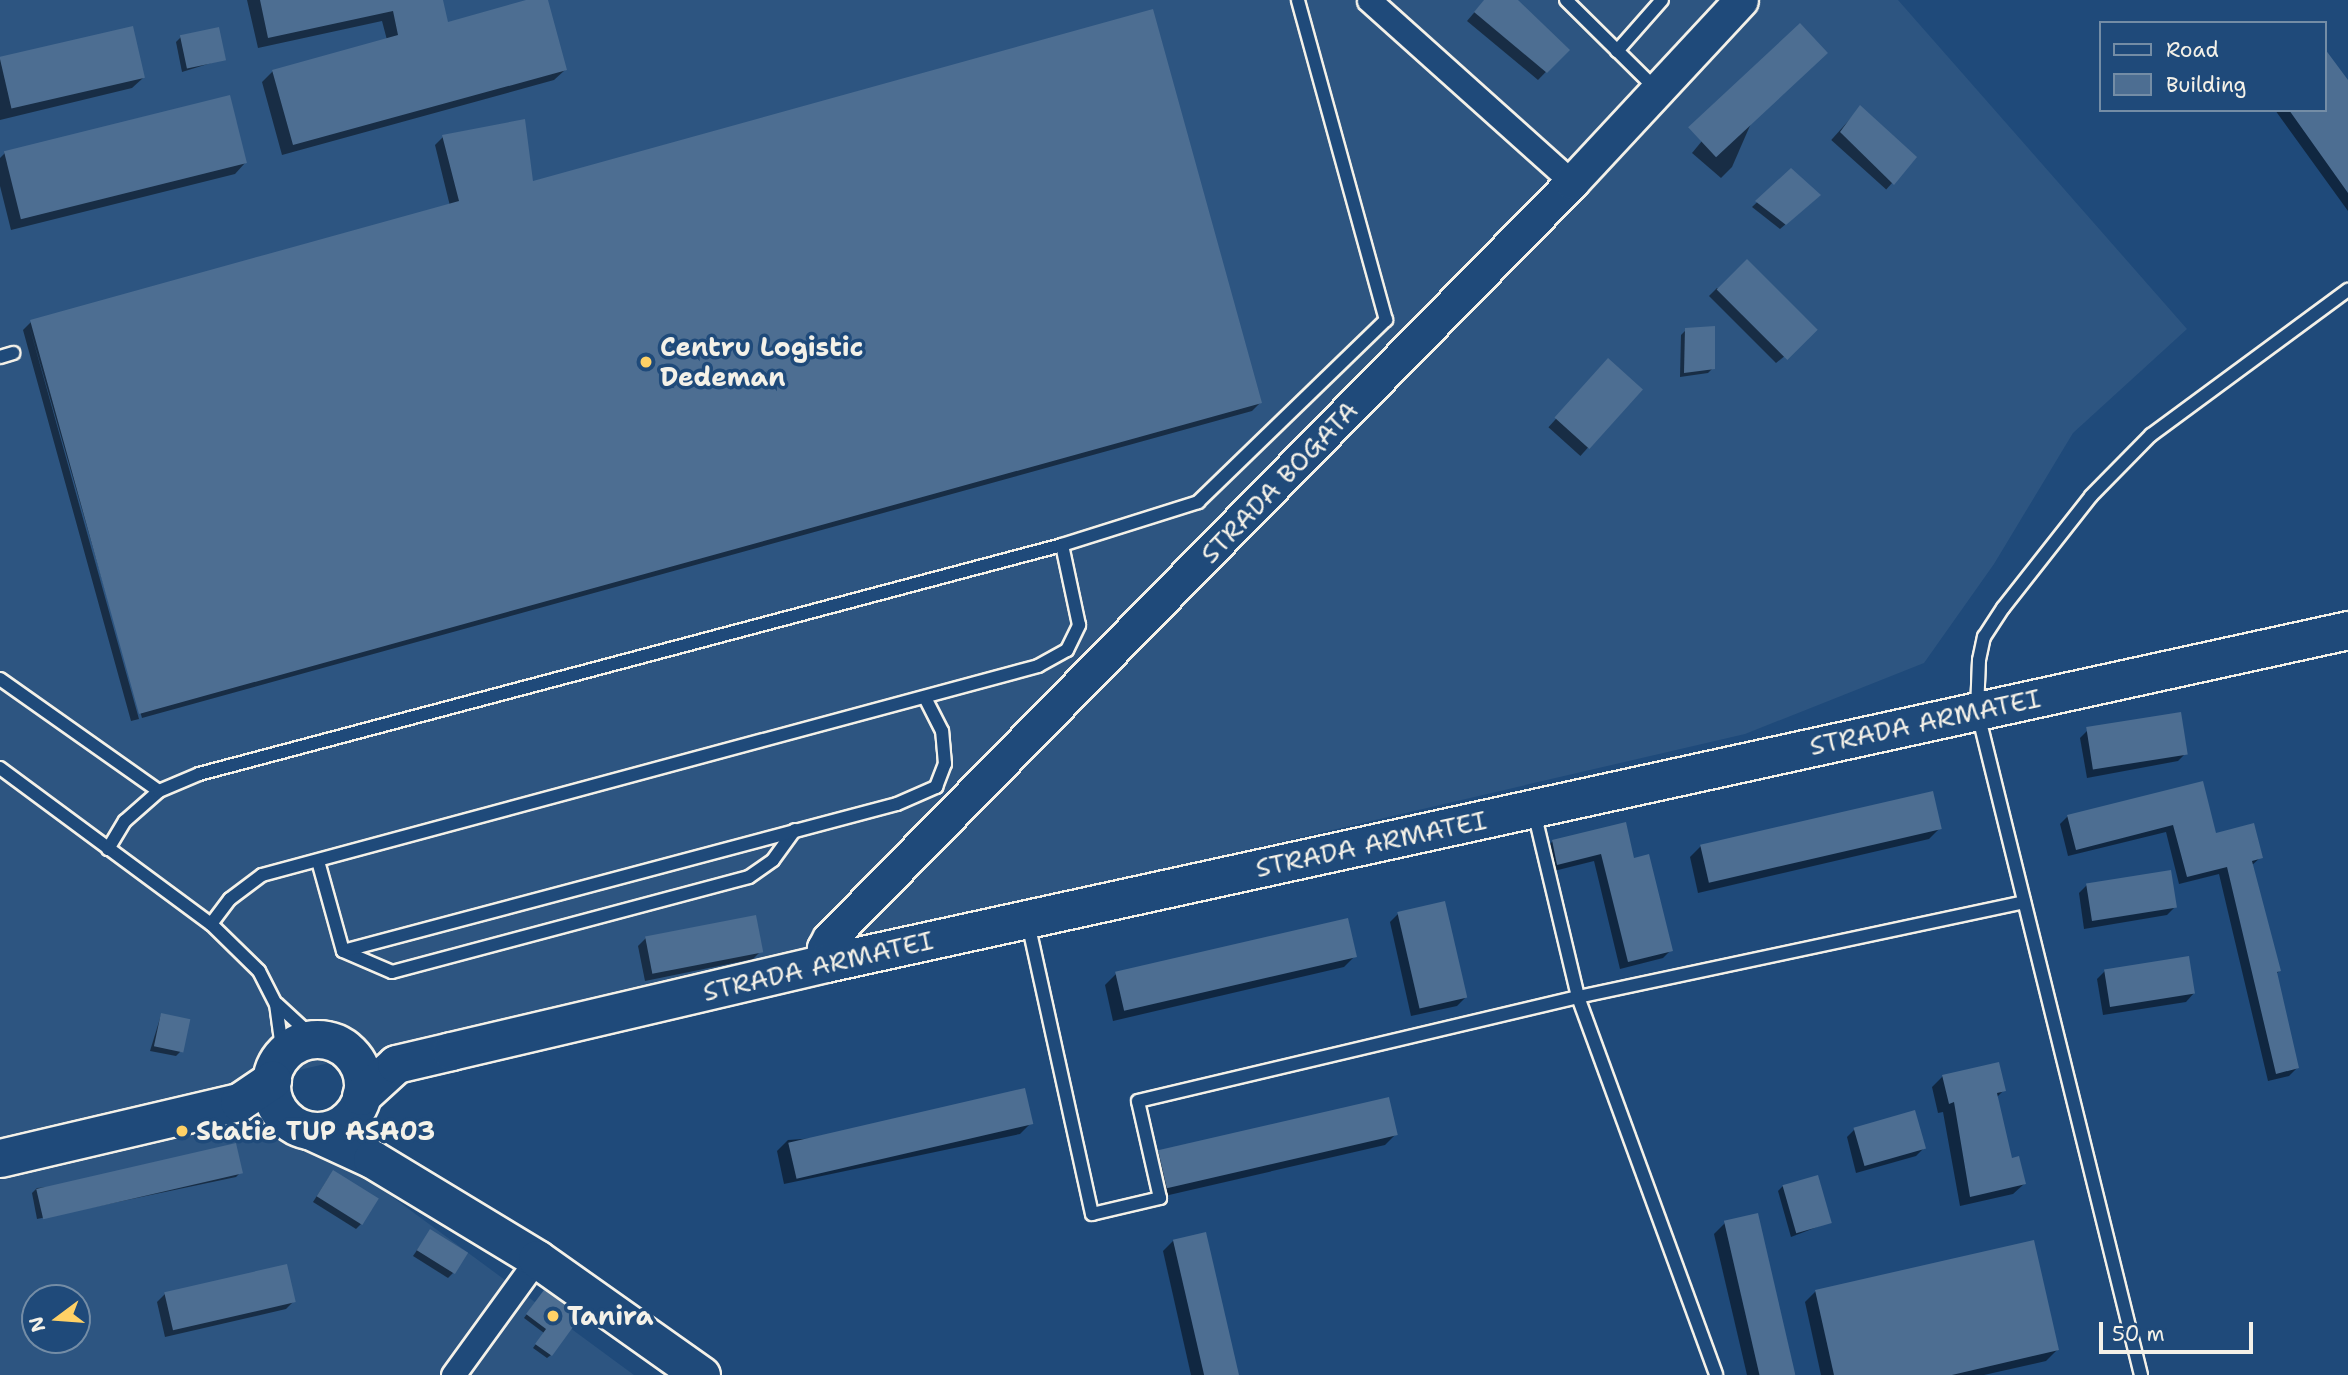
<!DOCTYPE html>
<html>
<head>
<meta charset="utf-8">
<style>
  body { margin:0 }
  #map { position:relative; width:2348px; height:1375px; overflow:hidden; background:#1f4a7a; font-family:"Shantell Sans",sans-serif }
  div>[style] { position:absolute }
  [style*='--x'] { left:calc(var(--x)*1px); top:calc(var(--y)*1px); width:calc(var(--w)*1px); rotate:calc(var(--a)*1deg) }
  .built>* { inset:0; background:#2d5581 }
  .shadow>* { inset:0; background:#0007; transform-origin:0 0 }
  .building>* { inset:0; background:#4d6e92; transform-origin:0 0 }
  .roads { filter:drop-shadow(2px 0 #f4f1e8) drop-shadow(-2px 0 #f4f1e8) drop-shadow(0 2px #f4f1e8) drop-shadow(0 -2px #f4f1e8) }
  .lane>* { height:12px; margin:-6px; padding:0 6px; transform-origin:6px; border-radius:6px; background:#1f4a7a }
  .street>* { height:23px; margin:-11.5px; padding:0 11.5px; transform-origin:11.5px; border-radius:11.5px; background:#1f4a7a }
  .secondary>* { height:33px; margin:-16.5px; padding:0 16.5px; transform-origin:16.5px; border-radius:16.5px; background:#1f4a7a }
  .primary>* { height:37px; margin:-18.5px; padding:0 18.5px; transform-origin:18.5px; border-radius:18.5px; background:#1f4a7a }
  .primary>.ring { margin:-18.5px; padding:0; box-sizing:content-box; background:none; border:37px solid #1f4a7a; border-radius:50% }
  .dots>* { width:19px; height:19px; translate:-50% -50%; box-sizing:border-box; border:4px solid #1f4a7a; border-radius:50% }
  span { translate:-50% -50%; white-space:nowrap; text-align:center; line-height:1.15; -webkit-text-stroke:7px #1f4a7a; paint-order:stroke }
  .poi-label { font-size:26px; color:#f4f1e8; font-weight:700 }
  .left { translate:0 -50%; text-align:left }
  .street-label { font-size:26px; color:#f4f1e8 }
  .legend { position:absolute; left:2099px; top:21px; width:228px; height:91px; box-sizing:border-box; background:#1f4a7a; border:2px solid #748da6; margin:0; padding:9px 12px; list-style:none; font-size:21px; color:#f4f1e8 }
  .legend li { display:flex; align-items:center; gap:14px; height:35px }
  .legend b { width:35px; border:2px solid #748da6 }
  .north { position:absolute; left:21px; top:1284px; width:70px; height:70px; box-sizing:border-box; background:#1f4a7a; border:2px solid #748da6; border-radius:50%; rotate:254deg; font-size:19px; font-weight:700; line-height:28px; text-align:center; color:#f4f1e8 }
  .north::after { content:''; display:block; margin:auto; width:24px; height:32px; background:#ffd166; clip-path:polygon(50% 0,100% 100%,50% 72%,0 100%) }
  .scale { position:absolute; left:2099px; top:1322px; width:154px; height:32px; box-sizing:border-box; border:4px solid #f4f1e8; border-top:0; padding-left:9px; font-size:21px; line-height:24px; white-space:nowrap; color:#f4f1e8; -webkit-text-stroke:5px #1f4a7a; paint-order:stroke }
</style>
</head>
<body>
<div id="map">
  <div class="built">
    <i style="clip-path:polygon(evenodd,0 0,1898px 0,2187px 329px,2073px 433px,1994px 564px,1924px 663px,1745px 734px,239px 1084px,634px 1375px,0 1375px,0 0,35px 1298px,77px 1298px,77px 1340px,35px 1340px,35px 1298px)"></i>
  </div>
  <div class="shadow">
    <i style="clip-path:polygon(247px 0,442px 0,447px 24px,546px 0,565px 70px,554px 80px,282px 155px,262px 82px,273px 71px,387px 40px,382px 21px,258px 48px)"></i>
    <i style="clip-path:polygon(1485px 0,1515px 0,1567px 50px,1538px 80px,1467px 21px)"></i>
    <i style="clip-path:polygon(1789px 36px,1732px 167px,1721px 178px,1692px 153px)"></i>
    <i style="clip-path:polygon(181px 37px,224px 59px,182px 72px,176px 42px)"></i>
    <i style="clip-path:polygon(0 59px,143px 78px,132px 88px,0 120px)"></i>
    <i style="clip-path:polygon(2348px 83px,2348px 211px,2275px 110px,2325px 110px)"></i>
    <i style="left:1860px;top:108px;width:74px;height:43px;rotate:42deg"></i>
    <i style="clip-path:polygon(443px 137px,532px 183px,1260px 403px,1252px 411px,142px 718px,29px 325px,139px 719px,131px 721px,23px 330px,31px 322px,450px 206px,435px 145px)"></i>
    <i style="clip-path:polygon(5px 153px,245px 163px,235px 174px,11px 230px,0 186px,0 158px)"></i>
    <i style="clip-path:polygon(1791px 170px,1814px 200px,1780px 229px,1752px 207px)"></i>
    <i style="clip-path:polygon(1717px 288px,1808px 337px,1776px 363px,1709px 296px)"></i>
    <i style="clip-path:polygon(1686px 330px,1713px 368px,1708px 373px,1680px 377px,1681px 335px)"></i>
    <i style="left:1608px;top:361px;width:43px;height:89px;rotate:42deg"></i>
    <i style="clip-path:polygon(2088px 730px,2186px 753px,2178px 761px,2087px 778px,2080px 738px)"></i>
    <i style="clip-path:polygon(2201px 783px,2214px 835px,2261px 857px,2251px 866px,2279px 971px,2276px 974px,2297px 1068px,2289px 1076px,2268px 1081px,2219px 874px,2179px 884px,2166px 832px,2068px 856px,2060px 824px,2068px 816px)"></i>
    <i style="clip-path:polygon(1940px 828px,1929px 839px,1698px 893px,1690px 857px,1701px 846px)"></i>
    <i style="clip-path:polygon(1553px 841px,1633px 860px,1671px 950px,1663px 958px,1620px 969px,1594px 861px,1550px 872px,1545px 849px)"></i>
    <i style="clip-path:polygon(2087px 885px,2175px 907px,2167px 915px,2084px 929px,2079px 893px)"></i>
    <i style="clip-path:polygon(1398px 914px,1465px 998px,1457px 1006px,1411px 1016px,1390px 922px)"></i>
    <i style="clip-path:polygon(646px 938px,761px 951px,753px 959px,645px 981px,638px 946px)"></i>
    <i style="clip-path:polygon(1355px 956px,1344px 967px,1113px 1021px,1105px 985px,1116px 974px)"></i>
    <i style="clip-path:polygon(2105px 971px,2194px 993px,2186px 1002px,2103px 1015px,2097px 979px)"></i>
    <i style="clip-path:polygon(161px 1015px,181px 1051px,176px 1056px,150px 1051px)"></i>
    <i style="clip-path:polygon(1943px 1076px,2004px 1090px,1997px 1097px,2010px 1160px,2024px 1184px,2013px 1194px,1960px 1206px,1943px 1112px,1938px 1113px,1932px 1087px)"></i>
    <i style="clip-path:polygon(1031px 1123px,1020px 1134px,784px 1184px,777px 1151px,788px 1140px)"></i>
    <i style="clip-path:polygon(1855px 1129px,1924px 1148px,1916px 1156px,1856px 1173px,1847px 1137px)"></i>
    <i style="clip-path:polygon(1396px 1134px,1385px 1145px,1156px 1198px,1148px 1163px,1159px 1152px)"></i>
    <i style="clip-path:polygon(241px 1172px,236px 1177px,37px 1219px,32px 1193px,37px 1188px)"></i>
    <i style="clip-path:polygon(329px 1177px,361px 1224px,356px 1229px,313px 1202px)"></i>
    <i style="clip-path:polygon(1783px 1186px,1830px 1222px,1791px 1237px,1778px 1191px)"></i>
    <i style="clip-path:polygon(1725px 1223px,1791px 1375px,1747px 1375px,1714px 1234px)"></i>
    <i style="clip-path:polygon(430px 1231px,453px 1273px,448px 1278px,413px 1256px)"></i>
    <i style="clip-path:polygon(1174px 1240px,1236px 1375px,1191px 1375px,1163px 1251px)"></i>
    <i style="clip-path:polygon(1816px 1291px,2057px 1350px,2046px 1361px,1984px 1375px,1821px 1375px,1805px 1302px)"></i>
    <i style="clip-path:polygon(165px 1294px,294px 1301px,286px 1309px,165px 1337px,157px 1302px)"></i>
    <i style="clip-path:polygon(541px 1295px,551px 1355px,547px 1358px,533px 1348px,544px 1333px,524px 1318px)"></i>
  </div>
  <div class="building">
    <i style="clip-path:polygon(260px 0,443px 0,448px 22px,526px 0,548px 0,567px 70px,293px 145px,272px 70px,398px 35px,393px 11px,268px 38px)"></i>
    <i style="clip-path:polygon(1484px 0,1518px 0,1570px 50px,1547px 73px,1474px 12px)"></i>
    <i style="clip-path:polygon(1153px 9px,1262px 403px,139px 714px,30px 320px,459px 201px,442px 135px,525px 119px,533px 181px)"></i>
    <i style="left:1800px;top:23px;width:41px;height:153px;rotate:47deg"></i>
    <i style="left:133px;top:26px;width:53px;height:137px;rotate:77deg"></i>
    <i style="left:219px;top:27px;width:34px;height:40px;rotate:78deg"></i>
    <i style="clip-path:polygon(2325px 49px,2348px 80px,2348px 193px,2289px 110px,2325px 110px)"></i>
    <i style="left:230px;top:95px;width:70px;height:233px;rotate:76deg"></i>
    <i style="clip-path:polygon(1860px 105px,1917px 157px,1894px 185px,1840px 132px)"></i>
    <i style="clip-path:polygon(1791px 168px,1821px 195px,1786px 225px,1755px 201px)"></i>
    <i style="left:1747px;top:259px;width:100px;height:43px;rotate:45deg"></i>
    <i style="clip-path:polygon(1715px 326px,1715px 369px,1684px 373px,1685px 328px)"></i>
    <i style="left:1608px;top:358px;width:47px;height:80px;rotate:42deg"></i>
    <i style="left:2181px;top:712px;width:43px;height:96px;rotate:81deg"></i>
    <i style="clip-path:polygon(2203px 781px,2216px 833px,2254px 823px,2263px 858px,2252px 861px,2281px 971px,2277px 972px,2299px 1068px,2276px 1074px,2227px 867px,2187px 877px,2173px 825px,2076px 850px,2067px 815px)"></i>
    <i style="left:1933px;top:791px;width:39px;height:239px;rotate:77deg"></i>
    <i style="clip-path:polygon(1626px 822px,1634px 858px,1649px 854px,1673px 951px,1628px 962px,1601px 854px,1557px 865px,1552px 840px)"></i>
    <i style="left:2171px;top:870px;width:38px;height:86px;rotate:81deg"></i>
    <i style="left:1445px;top:901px;width:99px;height:49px;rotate:77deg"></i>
    <i style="left:756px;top:915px;width:38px;height:113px;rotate:79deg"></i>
    <i style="left:1348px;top:918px;width:40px;height:239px;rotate:77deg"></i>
    <i style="left:2189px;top:956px;width:38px;height:86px;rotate:81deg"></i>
    <i style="left:161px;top:1013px;width:30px;height:34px;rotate:12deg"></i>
    <i style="clip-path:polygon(1999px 1062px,2006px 1091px,1997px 1093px,2012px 1158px,2019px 1156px,2026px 1184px,1970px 1197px,1954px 1102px,1949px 1104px,1942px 1075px)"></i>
    <i style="left:1025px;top:1088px;width:37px;height:243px;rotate:77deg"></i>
    <i style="left:1389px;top:1097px;width:39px;height:237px;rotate:77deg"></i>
    <i style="left:1915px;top:1110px;width:40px;height:64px;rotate:74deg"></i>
    <i style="left:236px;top:1143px;width:31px;height:205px;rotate:77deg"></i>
    <i style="left:333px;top:1170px;width:54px;height:31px;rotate:32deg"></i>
    <i style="left:1818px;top:1175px;width:50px;height:37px;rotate:74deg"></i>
    <i style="left:1758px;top:1213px;width:166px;height:35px;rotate:77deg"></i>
    <i style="left:430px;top:1229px;width:45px;height:25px;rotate:32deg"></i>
    <i style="left:1206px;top:1232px;width:147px;height:34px;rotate:77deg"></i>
    <i style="clip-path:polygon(2034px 1240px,2059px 1350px,1952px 1375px,1834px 1375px,1815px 1290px)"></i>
    <i style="left:287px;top:1264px;width:39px;height:126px;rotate:77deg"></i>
    <i style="clip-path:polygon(544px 1290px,581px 1316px,552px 1356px,535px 1344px,546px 1329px,526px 1314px)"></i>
  </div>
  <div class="roads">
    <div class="lane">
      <i style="--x:1566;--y:0;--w:128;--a:44.7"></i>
      <i style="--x:1617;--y:51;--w:68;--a:-48.6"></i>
      <i style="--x:0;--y:357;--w:14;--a:-17"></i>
      <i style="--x:0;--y:679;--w:194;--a:35.2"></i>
      <i style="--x:0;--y:768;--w:262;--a:36.5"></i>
      <i style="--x:211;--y:924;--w:67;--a:44.4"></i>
      <i style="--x:259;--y:971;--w:37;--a:63"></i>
      <i style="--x:276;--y:1004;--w:52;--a:82.3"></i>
      <i style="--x:1534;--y:812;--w:190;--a:76.6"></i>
      <i style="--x:1578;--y:997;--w:402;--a:69.9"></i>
      <i style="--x:108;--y:849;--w:33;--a:-59"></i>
      <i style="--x:125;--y:821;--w:45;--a:-41.4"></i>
      <i style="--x:159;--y:791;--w:43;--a:-23"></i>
      <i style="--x:199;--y:774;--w:893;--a:-14.86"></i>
      <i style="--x:1062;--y:545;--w:143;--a:-17.5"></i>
      <i style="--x:1198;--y:502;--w:262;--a:-44.1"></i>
      <i style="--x:1386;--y:320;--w:332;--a:-105.4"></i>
      <i style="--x:318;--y:861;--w:93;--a:74.5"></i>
      <i style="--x:343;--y:951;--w:53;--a:23.2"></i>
      <i style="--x:392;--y:972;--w:369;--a:-14.9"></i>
      <i style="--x:749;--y:877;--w:29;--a:-35"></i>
      <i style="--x:773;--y:860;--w:37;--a:-54"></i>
      <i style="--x:1028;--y:923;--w:298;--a:77.6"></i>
      <i style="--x:1092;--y:1214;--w:70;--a:-13.2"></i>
      <i style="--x:1160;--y:1198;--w:99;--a:-102.8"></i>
      <i style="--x:1138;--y:1101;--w:452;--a:-13.3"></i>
      <i style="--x:1578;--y:997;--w:456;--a:-12"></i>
      <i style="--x:211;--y:924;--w:31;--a:-53"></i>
      <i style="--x:230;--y:899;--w:40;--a:-37"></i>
      <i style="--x:262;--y:875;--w:804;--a:-15.07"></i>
      <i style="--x:1038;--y:666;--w:33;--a:-29"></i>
      <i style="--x:1067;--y:650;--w:28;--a:-64"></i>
      <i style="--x:1079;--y:625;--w:82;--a:-102"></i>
      <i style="--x:343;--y:951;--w:573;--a:-14.86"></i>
      <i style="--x:897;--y:804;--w:43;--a:-23.6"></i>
      <i style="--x:936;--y:787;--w:25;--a:-69"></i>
      <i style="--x:945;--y:764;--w:33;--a:-95"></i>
      <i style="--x:942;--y:731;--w:38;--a:-117"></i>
      <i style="--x:277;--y:1004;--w:52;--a:42.6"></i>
      <i style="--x:2141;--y:1375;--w:685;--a:-103.85"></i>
      <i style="--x:1977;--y:710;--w:50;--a:-87.7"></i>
      <i style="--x:1979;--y:660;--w:24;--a:-78"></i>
      <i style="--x:1984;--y:637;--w:35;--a:-57"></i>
      <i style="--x:2003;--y:608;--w:142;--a:-51.8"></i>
      <i style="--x:2091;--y:496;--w:86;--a:-45.5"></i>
      <i style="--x:2151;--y:435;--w:245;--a:-36.4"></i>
    </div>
    <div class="street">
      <i style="--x:1369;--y:0;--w:273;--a:41.9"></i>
      <i style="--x:453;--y:1375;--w:143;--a:-54.1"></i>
    </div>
    <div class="secondary">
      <i style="--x:826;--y:963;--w:15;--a:-98"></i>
      <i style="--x:824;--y:948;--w:10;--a:-61"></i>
      <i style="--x:829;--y:939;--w:1061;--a:-45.53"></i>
      <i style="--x:1572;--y:182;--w:248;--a:-47.1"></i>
    </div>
    <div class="primary">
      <i class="ring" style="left:271px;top:1039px;width:55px;height:55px"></i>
      <i style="--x:361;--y:1096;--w:47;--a:-42.4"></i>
      <i style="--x:396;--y:1064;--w:57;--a:-13.3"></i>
      <i style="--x:451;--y:1051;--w:385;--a:-13.2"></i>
      <i style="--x:826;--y:963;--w:1558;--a:-12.34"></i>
      <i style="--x:311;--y:1131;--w:67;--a:24.7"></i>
      <i style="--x:372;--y:1159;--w:193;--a:31.2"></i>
      <i style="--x:537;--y:1259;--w:201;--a:35.3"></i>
      <i style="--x:0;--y:1158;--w:245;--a:-13.2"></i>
      <i style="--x:239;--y:1102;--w:40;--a:-34"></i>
    </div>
  </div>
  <div class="dots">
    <i style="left:646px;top:362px;background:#ffd166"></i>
    <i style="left:182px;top:1131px;background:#ffd166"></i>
    <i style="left:553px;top:1316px;background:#ffd166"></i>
  </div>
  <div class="poi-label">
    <span class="left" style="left:660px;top:362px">Centru Logistic<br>Dedeman</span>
    <span class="left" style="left:196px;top:1131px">Statie TUP ASA03</span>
    <span class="left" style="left:567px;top:1316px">Tanira</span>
  </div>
  <div class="street-label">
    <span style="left:1279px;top:482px;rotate:-46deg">STRADA BOGATA</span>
    <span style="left:1925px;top:722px;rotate:-12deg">STRADA ARMATEI</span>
    <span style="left:1371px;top:844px;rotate:-12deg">STRADA ARMATEI</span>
    <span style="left:818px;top:966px;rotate:-13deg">STRADA ARMATEI</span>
  </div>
  <ul class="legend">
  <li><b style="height:9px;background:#1f4a7a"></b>Road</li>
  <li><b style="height:19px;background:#4d6e92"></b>Building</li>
  </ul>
  <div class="north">N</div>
  <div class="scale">50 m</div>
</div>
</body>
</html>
